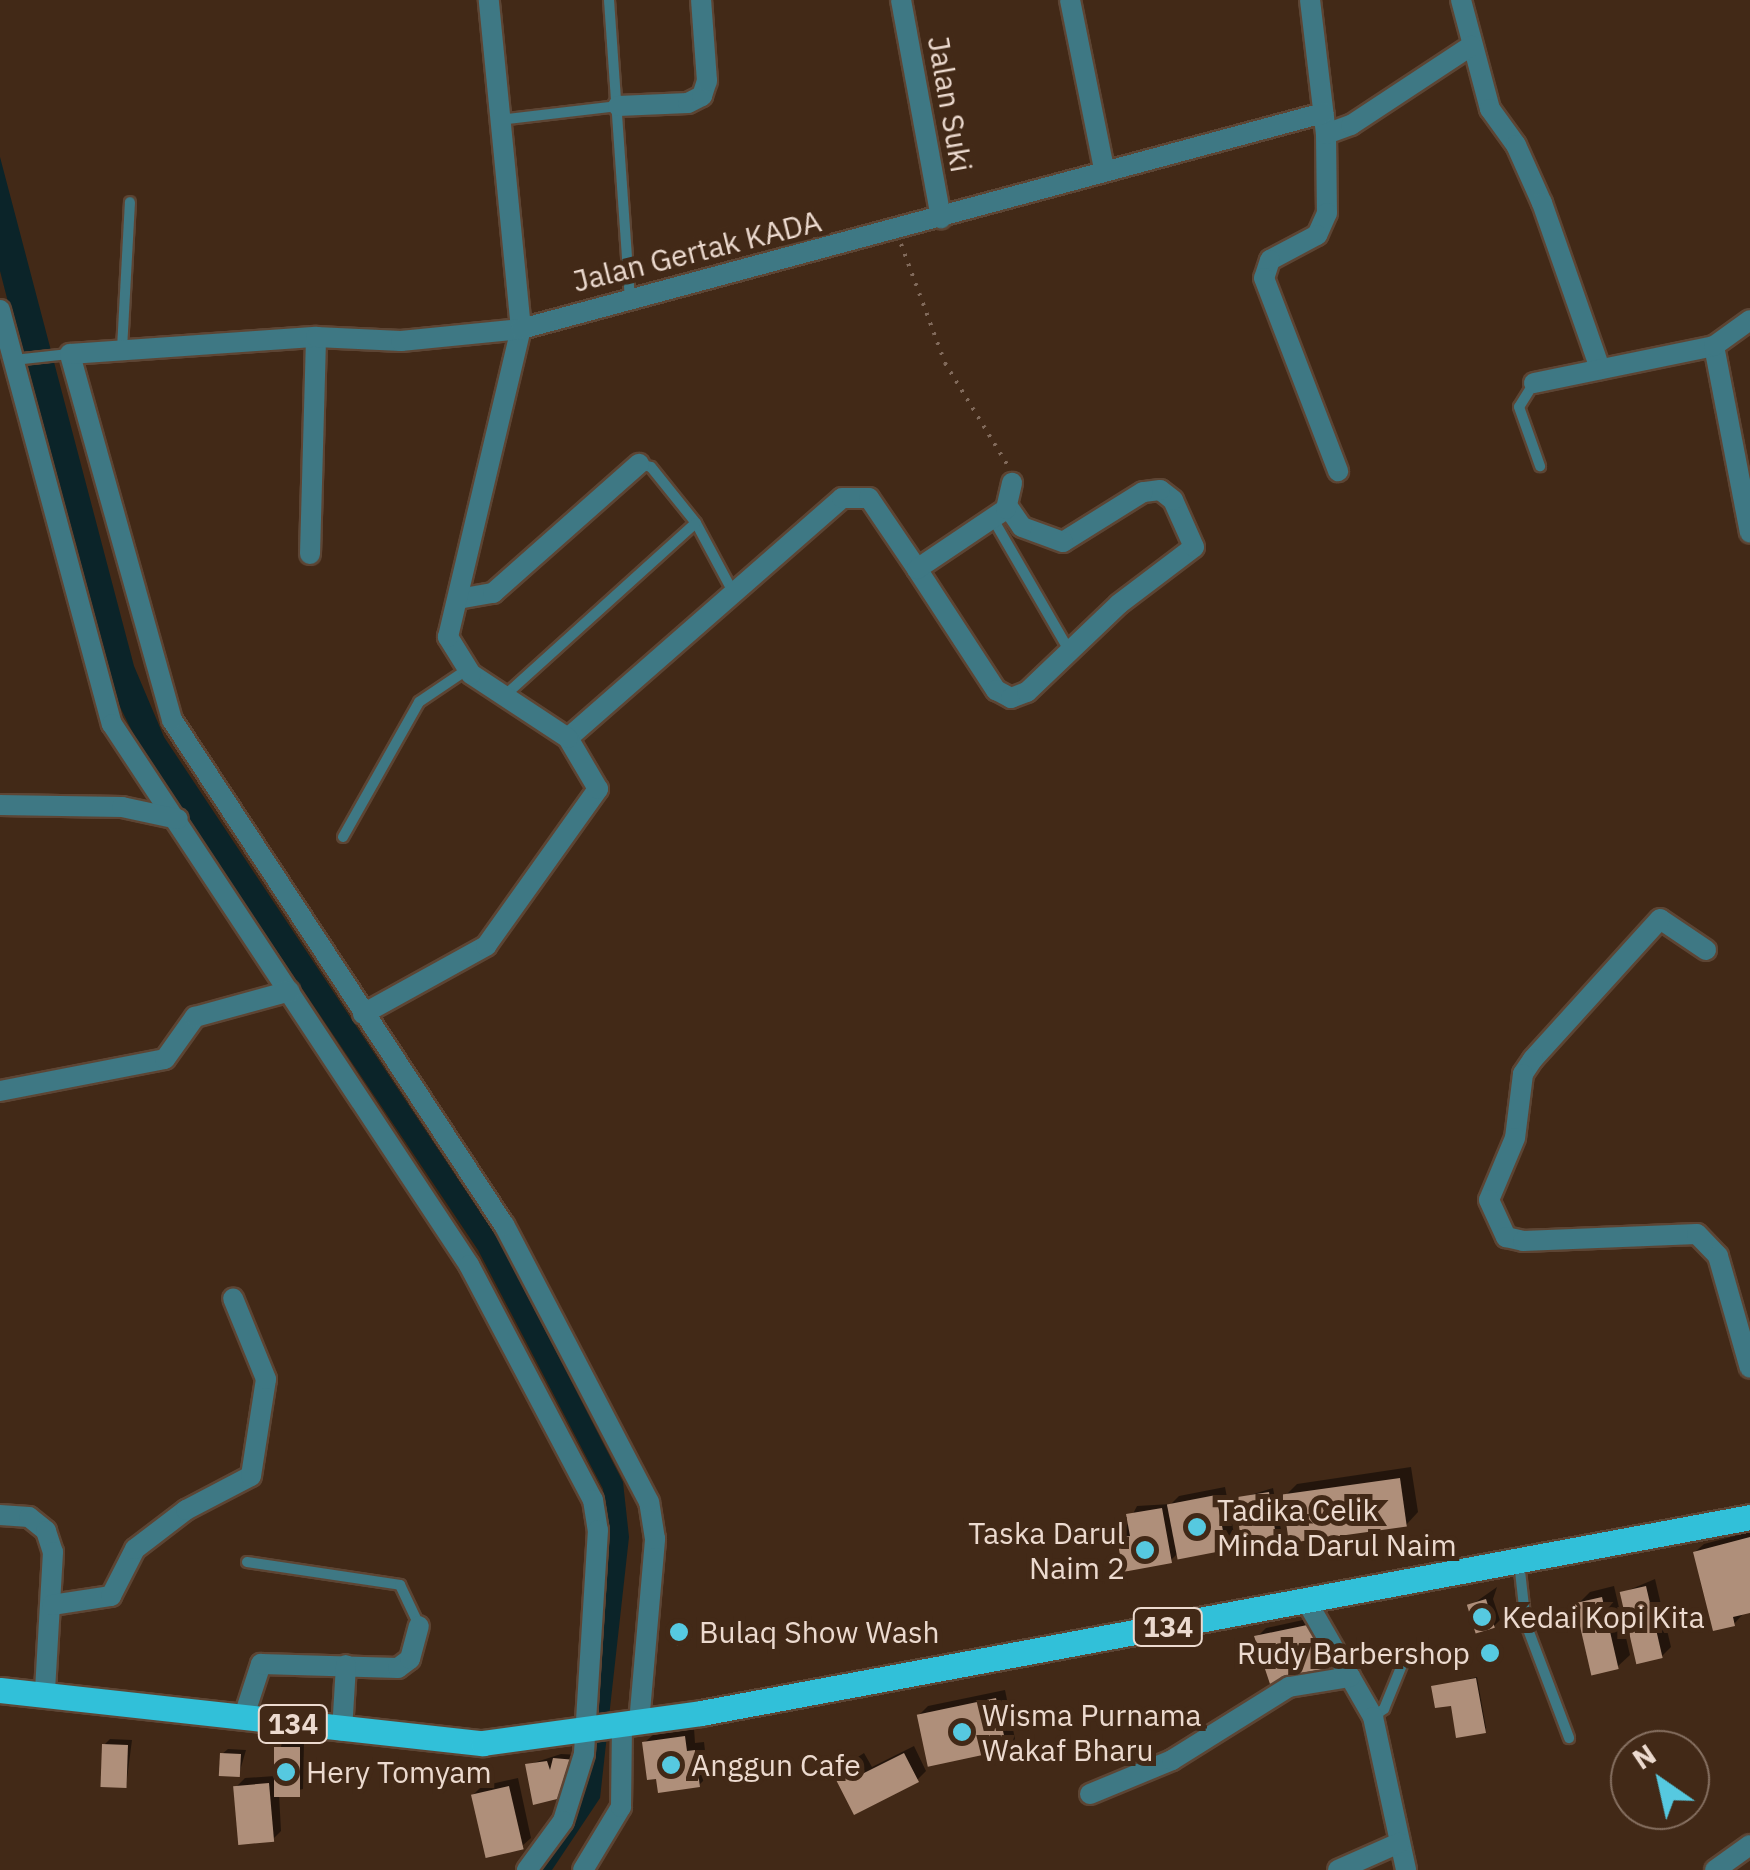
<!DOCTYPE html>
<html>
<head>
<meta charset="utf-8">
<style>
  body { margin:0 }
  #map { position:relative; width:1750px; height:1870px; overflow:hidden; background:#422917; font-family:"IBM Plex Sans",sans-serif }
  div>[style] { position:absolute }
  [style*='--x'] { left:calc(var(--x)*1px); top:calc(var(--y)*1px); width:calc(var(--w)*1px); rotate:calc(var(--a)*1deg) }
  .water>* { inset:0; background:#0b2429 }
  .shadow>* { inset:0; background:#0007 }
  .building>* { inset:0; background:#af8f7a; transform-origin:0 0 }
  .path>* { height:4px; margin-top:-2px; transform-origin:0; background:repeating-linear-gradient(90deg,#816a5b 0 2.5px,transparent 0 10.5px) }
  .roads { filter:drop-shadow(2px 0 #5d4534) drop-shadow(-2px 0 #5d4534) drop-shadow(0 2px #5d4534) drop-shadow(0 -2px #5d4534) }
  .lane>* { height:10px; margin:-5px; padding:0 5px; transform-origin:5px; border-radius:5px; background:#3e7884 }
  .street>* { height:20px; margin:-10px; padding:0 10px; transform-origin:10px; border-radius:10px; background:#3e7884 }
  .primary>* { height:25px; margin:-12.5px; padding:0 12.5px; transform-origin:12.5px; border-radius:12.5px; background:#31c0d9 }
  .dots>* { width:28px; height:28px; translate:-50% -50%; box-sizing:border-box; border:5px solid #422917; border-radius:50% }
  span { translate:-50% -50%; white-space:nowrap; text-align:center; line-height:1.15; -webkit-text-stroke:10px #422917; paint-order:stroke }
  .shield-label span { padding:2px 8px; background:#422917; border:2px solid; border-radius:8px; -webkit-text-stroke-width:0 }
  .shield-label { font-size:28px; color:#ecdacf; font-weight:700 }
  .street-label { font-size:30px; color:#ecdacf }
  .poi-label { font-size:30px; color:#ecdacf }
  .left { translate:0 -50%; text-align:left }
  .right { translate:-100% -50%; text-align:right }
  .north { position:absolute; left:1610px; top:1730px; width:100px; height:100px; box-sizing:border-box; background:#422917; border:2px solid #867061; border-radius:50%; rotate:326deg; font-size:28px; font-weight:700; line-height:40px; text-align:center; color:#ecdacf }
  .north::after { content:''; display:block; margin:auto; width:35px; height:45px; background:#56c9e0; clip-path:polygon(50% 0,100% 100%,50% 72%,0 100%) }
</style>
</head>
<body>
<div id="map">
  <div class="water">
    <i style="clip-path:polygon(0 157px,134px 666px,164px 737px,499px 1241px,623px 1482px,629px 1537px,600px 1798px,552px 1870px,536px 1870px,581px 1801px,608px 1534px,603px 1489px,478px 1250px,141px 749px,104px 675px,0 271px)"></i>
  </div>
  <div class="shadow">
    <i style="clip-path:polygon(1411px 1467px,1418px 1512px,1406px 1525px,1285px 1496px,1297px 1484px)"></i>
    <i style="clip-path:polygon(1225px 1487px,1235px 1539px,1226px 1548px,1179px 1552px,1170px 1561px,1120px 1539px,1137px 1506px,1171px 1504px,1179px 1496px)"></i>
    <i style="clip-path:polygon(1273px 1488px,1282px 1535px,1276px 1540px,1238px 1499px)"></i>
    <i style="clip-path:polygon(1750px 1532px,1750px 1606px,1734px 1624px,1695px 1552px,1704px 1544px)"></i>
    <i style="clip-path:polygon(1655px 1579px,1671px 1647px,1662px 1656px,1622px 1593px)"></i>
    <i style="clip-path:polygon(1614px 1586px,1630px 1655px,1617px 1667px,1578px 1604px,1590px 1592px)"></i>
    <i style="clip-path:polygon(1497px 1587px,1493px 1599px,1500px 1620px,1494px 1626px,1470px 1606px)"></i>
    <i style="clip-path:polygon(1321px 1616px,1344px 1657px,1257px 1637px,1266px 1628px)"></i>
    <i style="clip-path:polygon(1477px 1677px,1486px 1728px,1484px 1730px,1434px 1687px)"></i>
    <i style="clip-path:polygon(1005px 1690px,1015px 1739px,1006px 1748px,919px 1715px,928px 1706px)"></i>
    <i style="clip-path:polygon(694px 1728px,695px 1743px,704px 1742px,708px 1776px,699px 1785px,645px 1742px,654px 1734px)"></i>
    <i style="clip-path:polygon(110px 1739px,132px 1740px,126px 1786px,104px 1745px)"></i>
    <i style="clip-path:polygon(282px 1742px,304px 1743px,303px 1789px,279px 1794px,281px 1831px,272px 1840px,236px 1787px,245px 1778px,275px 1776px)"></i>
    <i style="clip-path:polygon(914px 1746px,926px 1771px,917px 1780px,835px 1772px,864px 1753px,872px 1767px)"></i>
    <i style="clip-path:polygon(228px 1749px,246px 1750px,239px 1774px,222px 1754px)"></i>
    <i style="clip-path:polygon(561px 1754px,580px 1755px,574px 1787px,527px 1765px)"></i>
    <i style="clip-path:polygon(518px 1778px,531px 1838px,522px 1846px,473px 1795px,482px 1786px)"></i>
  </div>
  <div class="building">
    <i style="left:1400px;top:1478px;width:49px;height:119px;rotate:82deg"></i>
    <i style="left:1269px;top:1492px;width:51px;height:35px;rotate:81deg"></i>
    <i style="left:1216px;top:1495px;width:56px;height:50px;rotate:79deg"></i>
    <i style="clip-path:polygon(1162px 1508px,1172px 1563px,1123px 1572px,1117px 1538px,1130px 1536px,1126px 1514px)"></i>
    <i style="clip-path:polygon(1750px 1537px,1750px 1613px,1733px 1617px,1735px 1626px,1713px 1631px,1693px 1552px)"></i>
    <i style="left:1646px;top:1586px;width:74px;height:27px;rotate:77deg"></i>
    <i style="left:1602px;top:1597px;width:74px;height:28px;rotate:77deg"></i>
    <i style="left:1486px;top:1599px;width:30px;height:20px;rotate:73deg"></i>
    <i style="left:681px;top:1620px;width:21px;height:16px;rotate:61deg"></i>
    <i style="clip-path:polygon(1312px 1624px,1337px 1667px,1270px 1684px,1254px 1636px)"></i>
    <i style="clip-path:polygon(1476px 1678px,1486px 1733px,1456px 1738px,1451px 1706px,1435px 1708px,1431px 1686px)"></i>
    <i style="left:996px;top:1698px;width:53px;height:81px;rotate:78deg"></i>
    <i style="clip-path:polygon(685px 1736px,687px 1751px,695px 1750px,700px 1787px,658px 1793px,656px 1779px,647px 1780px,642px 1742px)"></i>
    <i style="left:102px;top:1744px;width:26px;height:43px;rotate:2deg"></i>
    <i style="left:274px;top:1747px;width:26px;height:50px"></i>
    <i style="left:220px;top:1753px;width:21px;height:23px;rotate:3deg"></i>
    <i style="clip-path:polygon(904px 1753px,919px 1782px,854px 1815px,832px 1772px,855px 1760px,862px 1774px)"></i>
    <i style="clip-path:polygon(553px 1758px,576px 1760px,569px 1796px,533px 1805px,525px 1764px,547px 1761px,550px 1770px)"></i>
    <i style="left:269px;top:1783px;width:59px;height:36px;rotate:85deg"></i>
    <i style="left:509px;top:1786px;width:65px;height:39px;rotate:77deg"></i>
  </div>
  <div class="path">
    <i style="--x:901;--y:244;--w:127;--a:69.7"></i>
    <i style="--x:945;--y:363;--w:119;--a:58.5"></i>
  </div>
  <div class="roads">
    <div class="lane">
      <i style="--x:609;--y:0;--w:298;--a:86"></i>
      <i style="--x:499;--y:120;--w:120;--a:-6.7"></i>
      <i style="--x:122;--y:349;--w:147;--a:-86.9"></i>
      <i style="--x:14;--y:360;--w:55;--a:-6.2"></i>
      <i style="--x:1534;--y:383;--w:28;--a:122"></i>
      <i style="--x:1519;--y:407;--w:63;--a:70.4"></i>
      <i style="--x:639;--y:464;--w:12;--a:14"></i>
      <i style="--x:651;--y:467;--w:72;--a:51.2"></i>
      <i style="--x:696;--y:523;--w:78;--a:61.8"></i>
      <i style="--x:993;--y:519;--w:151;--a:59.9"></i>
      <i style="--x:502;--y:698;--w:261;--a:-42.1"></i>
      <i style="--x:343;--y:837;--w:155;--a:-60.6"></i>
      <i style="--x:419;--y:702;--w:59;--a:-34"></i>
      <i style="--x:247;--y:1562;--w:155;--a:8.5"></i>
      <i style="--x:400;--y:1585;--w:44;--a:64.6"></i>
      <i style="--x:1519;--y:1562;--w:62;--a:83.6"></i>
      <i style="--x:1526;--y:1624;--w:122;--a:69.3"></i>
      <i style="--x:1373;--y:1717;--w:14;--a:-36"></i>
      <i style="--x:1384;--y:1709;--w:48;--a:-67.8"></i>
    </div>
    <div class="street">
      <i style="--x:901;--y:0;--w:222;--a:79.6"></i>
      <i style="--x:1070;--y:0;--w:171;--a:78.6"></i>
      <i style="--x:1310;--y:0;--w:135;--a:83.2"></i>
      <i style="--x:1326;--y:134;--w:79;--a:89.3"></i>
      <i style="--x:1327;--y:213;--w:24;--a:114"></i>
      <i style="--x:1317;--y:235;--w:53;--a:152"></i>
      <i style="--x:1270;--y:260;--w:19;--a:108"></i>
      <i style="--x:1264;--y:278;--w:207;--a:69"></i>
      <i style="--x:1461;--y:0;--w:113;--a:75.1"></i>
      <i style="--x:1490;--y:109;--w:44;--a:54.2"></i>
      <i style="--x:1516;--y:145;--w:64;--a:65.9"></i>
      <i style="--x:1542;--y:203;--w:176;--a:70.7"></i>
      <i style="--x:618;--y:106;--w:70;--a:-2.5"></i>
      <i style="--x:688;--y:103;--w:16;--a:-27"></i>
      <i style="--x:702;--y:96;--w:16;--a:-72"></i>
      <i style="--x:707;--y:81;--w:81;--a:-94.2"></i>
      <i style="--x:1326;--y:134;--w:27;--a:-20"></i>
      <i style="--x:1351;--y:125;--w:144;--a:-33.4"></i>
      <i style="--x:0;--y:310;--w:429;--a:74.9"></i>
      <i style="--x:112;--y:724;--w:648;--a:56.58"></i>
      <i style="--x:469;--y:1265;--w:266;--a:62.2"></i>
      <i style="--x:593;--y:1500;--w:30;--a:81"></i>
      <i style="--x:598;--y:1530;--w:224;--a:93.6"></i>
      <i style="--x:584;--y:1754;--w:70;--a:107.4"></i>
      <i style="--x:563;--y:1821;--w:61;--a:126.3"></i>
      <i style="--x:1714;--y:346;--w:190;--a:79.1"></i>
      <i style="--x:1534;--y:383;--w:184;--a:-11.6"></i>
      <i style="--x:1714;--y:346;--w:44;--a:-35.8"></i>
      <i style="--x:310;--y:554;--w:217;--a:-88.4"></i>
      <i style="--x:917;--y:569;--w:145;--a:56.9"></i>
      <i style="--x:996;--y:690;--w:17;--a:28"></i>
      <i style="--x:1011;--y:698;--w:17;--a:-21"></i>
      <i style="--x:1027;--y:692;--w:127;--a:-43.7"></i>
      <i style="--x:1119;--y:604;--w:94;--a:-37.2"></i>
      <i style="--x:1194;--y:547;--w:51;--a:-114.1"></i>
      <i style="--x:1173;--y:500;--w:16;--a:-142"></i>
      <i style="--x:1160;--y:490;--w:17;--a:173"></i>
      <i style="--x:1143;--y:492;--w:94;--a:148"></i>
      <i style="--x:1063;--y:542;--w:44;--a:-159.9"></i>
      <i style="--x:1022;--y:527;--w:24;--a:-125"></i>
      <i style="--x:458;--y:599;--w:36;--a:-10"></i>
      <i style="--x:493;--y:593;--w:195;--a:-41.5"></i>
      <i style="--x:568;--y:738;--w:364;--a:-41.2"></i>
      <i style="--x:842;--y:498;--w:27;--a:0"></i>
      <i style="--x:869;--y:498;--w:86;--a:55.9"></i>
      <i style="--x:917;--y:569;--w:107;--a:-34"></i>
      <i style="--x:1006;--y:509;--w:27;--a:-77"></i>
      <i style="--x:0;--y:805;--w:122;--a:0.9"></i>
      <i style="--x:122;--y:807;--w:57;--a:12.1"></i>
      <i style="--x:1706;--y:950;--w:55;--a:-146"></i>
      <i style="--x:1660;--y:919;--w:189;--a:132.2"></i>
      <i style="--x:1533;--y:1059;--w:18;--a:124"></i>
      <i style="--x:1523;--y:1074;--w:64;--a:97.1"></i>
      <i style="--x:1515;--y:1138;--w:67;--a:112.8"></i>
      <i style="--x:1489;--y:1200;--w:41;--a:65.3"></i>
      <i style="--x:1506;--y:1237;--w:17;--a:13"></i>
      <i style="--x:1523;--y:1241;--w:174;--a:-2.3"></i>
      <i style="--x:1697;--y:1234;--w:30;--a:46"></i>
      <i style="--x:1718;--y:1256;--w:116;--a:74.1"></i>
      <i style="--x:363;--y:1014;--w:141;--a:-28.9"></i>
      <i style="--x:486;--y:946;--w:193;--a:-54.5"></i>
      <i style="--x:598;--y:789;--w:59;--a:-120.5"></i>
      <i style="--x:568;--y:738;--w:116;--a:-146.6"></i>
      <i style="--x:471;--y:674;--w:44;--a:-121.9"></i>
      <i style="--x:448;--y:637;--w:317;--a:-76.7"></i>
      <i style="--x:521;--y:329;--w:331;--a:-95.6"></i>
      <i style="--x:0;--y:1091;--w:168;--a:-11"></i>
      <i style="--x:165;--y:1059;--w:52;--a:-54.5"></i>
      <i style="--x:195;--y:1017;--w:98;--a:-15.3"></i>
      <i style="--x:0;--y:1515;--w:29;--a:4"></i>
      <i style="--x:29;--y:1517;--w:22;--a:39"></i>
      <i style="--x:46;--y:1531;--w:22;--a:72"></i>
      <i style="--x:53;--y:1552;--w:139;--a:93.3"></i>
      <i style="--x:1307;--y:1602;--w:133;--a:60.1"></i>
      <i style="--x:1373;--y:1717;--w:157;--a:77.8"></i>
      <i style="--x:52;--y:1605;--w:60;--a:-8.7"></i>
      <i style="--x:111;--y:1596;--w:53;--a:-62.9"></i>
      <i style="--x:135;--y:1549;--w:64;--a:-37.4"></i>
      <i style="--x:186;--y:1510;--w:73;--a:-27.6"></i>
      <i style="--x:251;--y:1476;--w:98;--a:-81.2"></i>
      <i style="--x:266;--y:1379;--w:87;--a:-112.2"></i>
      <i style="--x:244;--y:1716;--w:55;--a:-71.9"></i>
      <i style="--x:261;--y:1664;--w:137;--a:1.7"></i>
      <i style="--x:398;--y:1668;--w:15;--a:-37"></i>
      <i style="--x:410;--y:1659;--w:34;--a:-75"></i>
      <i style="--x:639;--y:1723;--w:185;--a:-85"></i>
      <i style="--x:655;--y:1539;--w:37;--a:-99"></i>
      <i style="--x:649;--y:1502;--w:313;--a:-117.6"></i>
      <i style="--x:504;--y:1225;--w:604;--a:-123.32"></i>
      <i style="--x:172;--y:720;--w:380;--a:-105.6"></i>
      <i style="--x:70;--y:354;--w:247;--a:-4"></i>
      <i style="--x:316;--y:337;--w:85;--a:2.7"></i>
      <i style="--x:401;--y:341;--w:121;--a:-5.7"></i>
      <i style="--x:521;--y:329;--w:831;--a:-15.07"></i>
      <i style="--x:342;--y:1731;--w:66;--a:-86.5"></i>
      <i style="--x:1090;--y:1794;--w:89;--a:-22.5"></i>
      <i style="--x:1172;--y:1760;--w:138;--a:-32"></i>
      <i style="--x:1289;--y:1687;--w:62;--a:-9.3"></i>
      <i style="--x:583;--y:1870;--w:74;--a:-58.9"></i>
      <i style="--x:621;--y:1807;--w:81;--a:-89.3"></i>
      <i style="--x:1338;--y:1870;--w:67;--a:-23.9"></i>
      <i style="--x:1715;--y:1870;--w:43;--a:-35.5"></i>
    </div>
    <div class="primary">
      <i style="--x:0;--y:1690;--w:486;--a:6.3"></i>
      <i style="--x:483;--y:1743;--w:220;--a:-7.8"></i>
      <i style="--x:701;--y:1713;--w:1067;--a:-10.58"></i>
    </div>
  </div>
  <div class="dots">
    <i style="left:1197px;top:1527px;background:#56c9e0"></i>
    <i style="left:1145px;top:1550px;background:#56c9e0"></i>
    <i style="left:1482px;top:1617px;background:#56c9e0"></i>
    <i style="left:679px;top:1632px;background:#56c9e0"></i>
    <i style="left:1490px;top:1653px;background:#56c9e0"></i>
    <i style="left:962px;top:1732px;background:#56c9e0"></i>
    <i style="left:671px;top:1765px;background:#56c9e0"></i>
    <i style="left:286px;top:1772px;background:#56c9e0"></i>
  </div>
  <div class="shield-label">
    <span style="left:1168px;top:1627px">134</span>
    <span style="left:293px;top:1724px">134</span>
  </div>
  <div class="street-label">
    <span style="left:950px;top:104px;rotate:80deg">Jalan Suki</span>
    <span style="left:697px;top:251px;rotate:-14deg">Jalan Gertak KADA</span>
  </div>
  <div class="poi-label">
    <span class="left" style="left:1217px;top:1527px">Tadika Celik<br>Minda Darul Naim</span>
    <span class="right" style="left:1125px;top:1550px">Taska Darul<br>Naim 2</span>
    <span class="left" style="left:1502px;top:1617px">Kedai Kopi Kita</span>
    <span class="left" style="left:699px;top:1632px">Bulaq Show Wash</span>
    <span class="right" style="left:1470px;top:1653px">Rudy Barbershop</span>
    <span class="left" style="left:982px;top:1732px">Wisma Purnama<br>Wakaf Bharu</span>
    <span class="left" style="left:691px;top:1765px">Anggun Cafe</span>
    <span class="left" style="left:306px;top:1772px">Hery Tomyam</span>
  </div>
  <div class="north">N</div>
</div>
</body>
</html>
